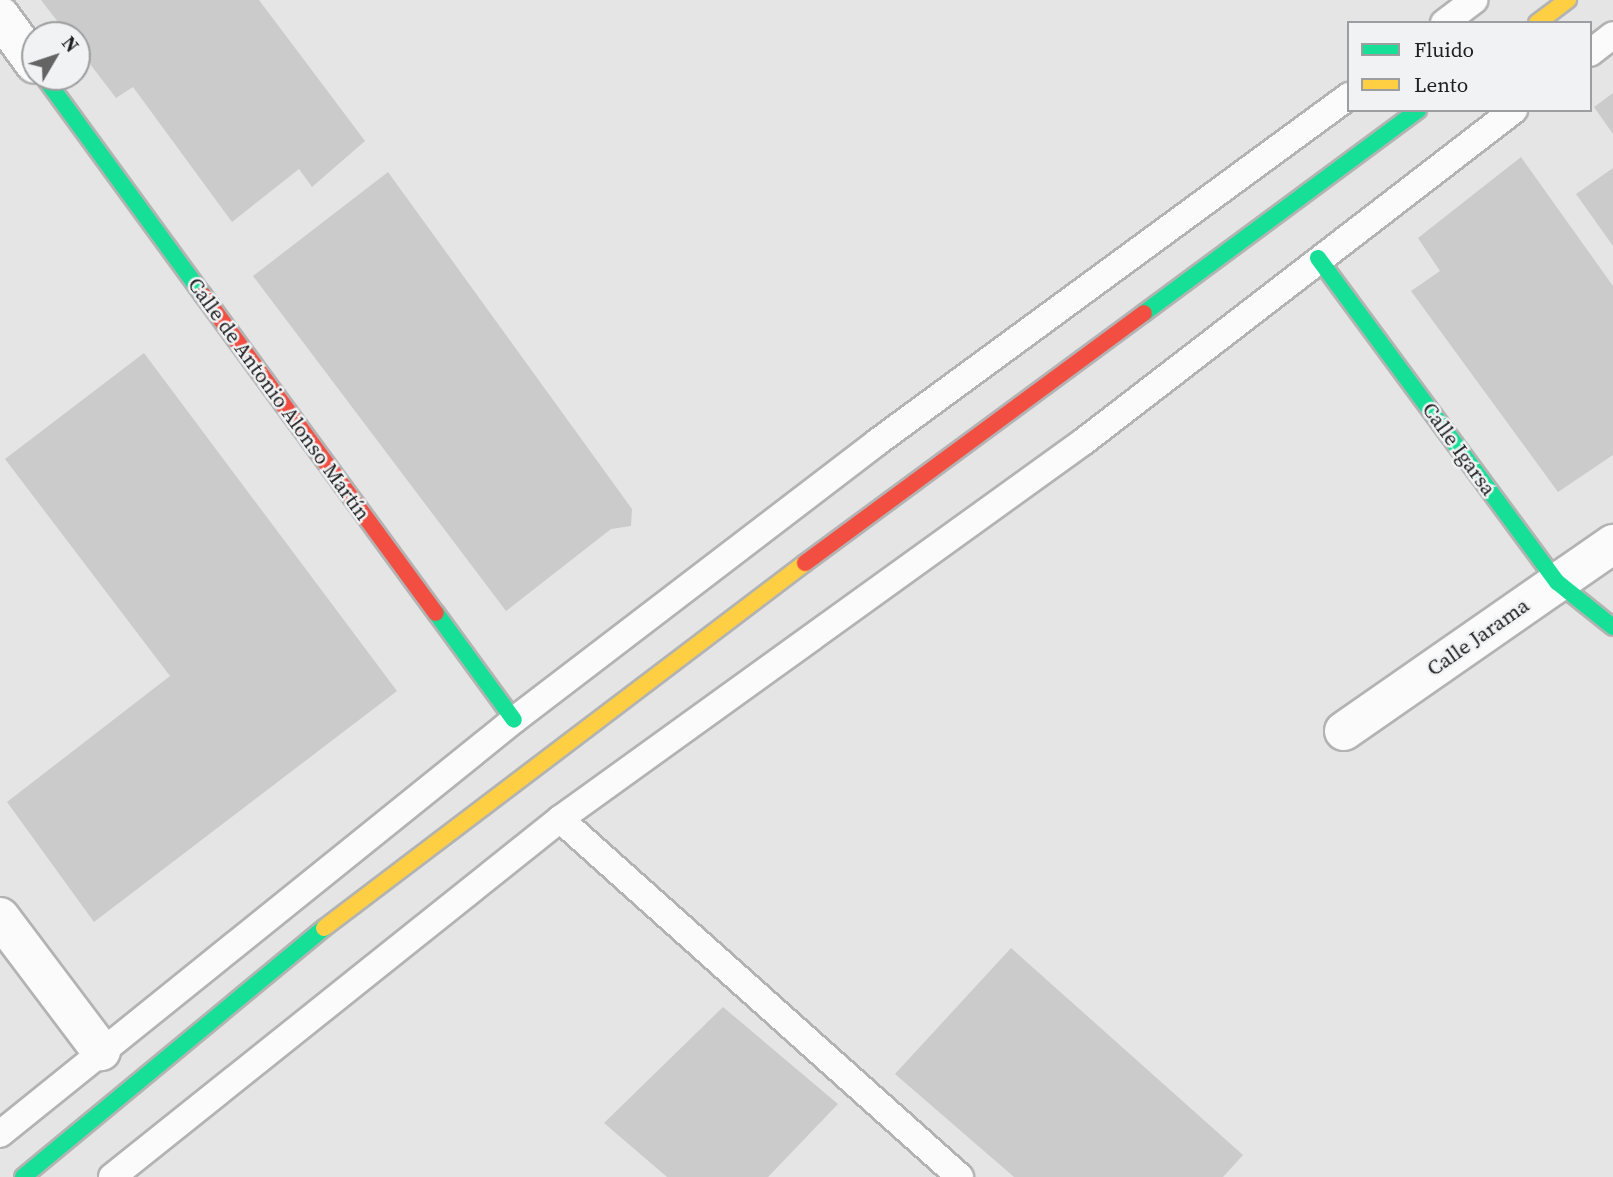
<!DOCTYPE html>
<html>
<head>
<meta charset="utf-8">
<style>
  body { margin:0 }
  #map { position:relative; width:1613px; height:1177px; overflow:hidden; background:#e5e5e5; font-family:"Source Serif 4",serif }
  div>[style] { position:absolute }
  [style*='--x'] { left:calc(var(--x)*1px); top:calc(var(--y)*1px); width:calc(var(--w)*1px); rotate:calc(var(--a)*1deg) }
  .building>* { inset:0; background:#cbcbcb }
  .roads { filter:drop-shadow(2px 0 #b3b3b3) drop-shadow(-2px 0 #b3b3b3) drop-shadow(0 2px #b3b3b3) drop-shadow(0 -2px #b3b3b3) }
  .lane>* { height:26px; margin:-13px; padding:0 13px; transform-origin:13px; border-radius:13px; background:#fbfbfb }
  .street>* { height:38px; margin:-19px; padding:0 19px; transform-origin:19px; border-radius:19px; background:#fbfbfb }
  .fast>* { height:16px; margin:-8px; padding:0 8px; transform-origin:8px; border-radius:8px; background:#16e098 }
  .slow>* { height:16px; margin:-8px; padding:0 8px; transform-origin:8px; border-radius:8px; background:#ffcf43 }
  .jam>* { height:16px; margin:-8px; padding:0 8px; transform-origin:8px; border-radius:8px; background:#f24e42 }
  span { translate:-50% -50%; white-space:nowrap; text-align:center; line-height:1.15; -webkit-text-stroke:5px #f1f2f3; paint-order:stroke }
  .street-label { font-size:21px; color:#1f1f20 }
  .legend { position:absolute; left:1347px; top:21px; width:245px; height:91px; box-sizing:border-box; background:#f1f2f3; border:2px solid #9d9e9f; margin:0; padding:9px 12px; list-style:none; font-size:21px; color:#1f1f20 }
  .legend li { display:flex; align-items:center; gap:14px; height:35px }
  .legend b { width:35px; border:2px solid #9d9e9f }
  .north { position:absolute; left:21px; top:21px; width:70px; height:70px; box-sizing:border-box; background:#f1f2f3; border:2px solid #9d9e9f; border-radius:50%; rotate:51deg; font-size:19px; font-weight:700; line-height:28px; text-align:center; color:#1f1f20 }
  .north::after { content:''; display:block; margin:auto; width:24px; height:32px; background:#646465; clip-path:polygon(50% 0,100% 100%,50% 72%,0 100%) }
</style>
</head>
<body>
<div id="map">
  <div class="building">
    <i style="clip-path:polygon(41px 0,259px 0,365px 141px,312px 187px,299px 169px,232px 222px,133px 87px,116px 98px,77px 47px,77px 35px,68px 35px)"></i>
    <i style="clip-path:polygon(1613px 93px,1613px 134px,1594px 107px)"></i>
    <i style="clip-path:polygon(1521px 157px,1613px 286px,1613px 455px,1558px 492px,1411px 291px,1440px 271px,1418px 238px)"></i>
    <i style="clip-path:polygon(1613px 168px,1613px 246px,1576px 194px)"></i>
    <i style="clip-path:polygon(388px 172px,632px 509px,631px 526px,611px 529px,506px 611px,253px 276px)"></i>
    <i style="clip-path:polygon(144px 353px,397px 691px,94px 922px,7px 802px,170px 676px,5px 459px)"></i>
    <i style="clip-path:polygon(1011px 948px,1243px 1155px,1223px 1177px,1014px 1177px,895px 1074px)"></i>
    <i style="clip-path:polygon(723px 1007px,838px 1104px,768px 1177px,667px 1177px,604px 1123px)"></i>
  </div>
  <div class="roads">
    <div class="lane">
      <i style="--x:1444;--y:23;--w:38;--a:-37"></i>
      <i style="--x:1590;--y:53;--w:29;--a:-38"></i>
      <i style="--x:560;--y:819;--w:537;--a:41.83"></i>
      <i style="--x:0;--y:1134;--w:660;--a:-38.85"></i>
      <i style="--x:514;--y:720;--w:456;--a:-37.4"></i>
      <i style="--x:876;--y:443;--w:587;--a:-36.26"></i>
      <i style="--x:112;--y:1177;--w:573;--a:-38.63"></i>
      <i style="--x:560;--y:819;--w:645;--a:-35.79"></i>
      <i style="--x:1083;--y:442;--w:544;--a:-37.61"></i>
    </div>
    <div class="street">
      <i style="--x:0;--y:16;--w:59;--a:53.9"></i>
      <i style="--x:1344;--y:731;--w:328;--a:-34.8"></i>
      <i style="--x:0;--y:917;--w:168;--a:53"></i>
    </div>
    <div class="fast">
      <i style="--x:44;--y:77;--w:270;--a:53.9"></i>
      <i style="--x:1318;--y:258;--w:403;--a:53.6"></i>
      <i style="--x:1557;--y:582;--w:72;--a:38.8"></i>
      <i style="--x:1144;--y:313;--w:341;--a:-36.5"></i>
      <i style="--x:436;--y:613;--w:132;--a:53.9"></i>
      <i style="--x:23;--y:1177;--w:391;--a:-39.6"></i>
    </div>
    <div class="slow">
      <i style="--x:1537;--y:23;--w:39;--a:-37"></i>
      <i style="--x:324;--y:928;--w:604;--a:-37.19"></i>
    </div>
    <div class="jam">
      <i style="--x:203;--y:295;--w:394;--a:53.8"></i>
      <i style="--x:805;--y:563;--w:421;--a:-36.4"></i>
    </div>
  </div>
  <div class="street-label">
    <span style="left:279px;top:399px;rotate:54deg">Calle de Antonio Alonso Martín</span>
    <span style="left:1459px;top:449px;rotate:54deg">Calle Igarsa</span>
    <span style="left:1478px;top:637px;rotate:-35deg">Calle Jarama</span>
  </div>
  <ul class="legend">
  <li><b style="height:9px;background:#16e098"></b>Fluido</li>
  <li><b style="height:9px;background:#ffcf43"></b>Lento</li>
  </ul>
  <div class="north">N</div>
</div>
</body>
</html>
